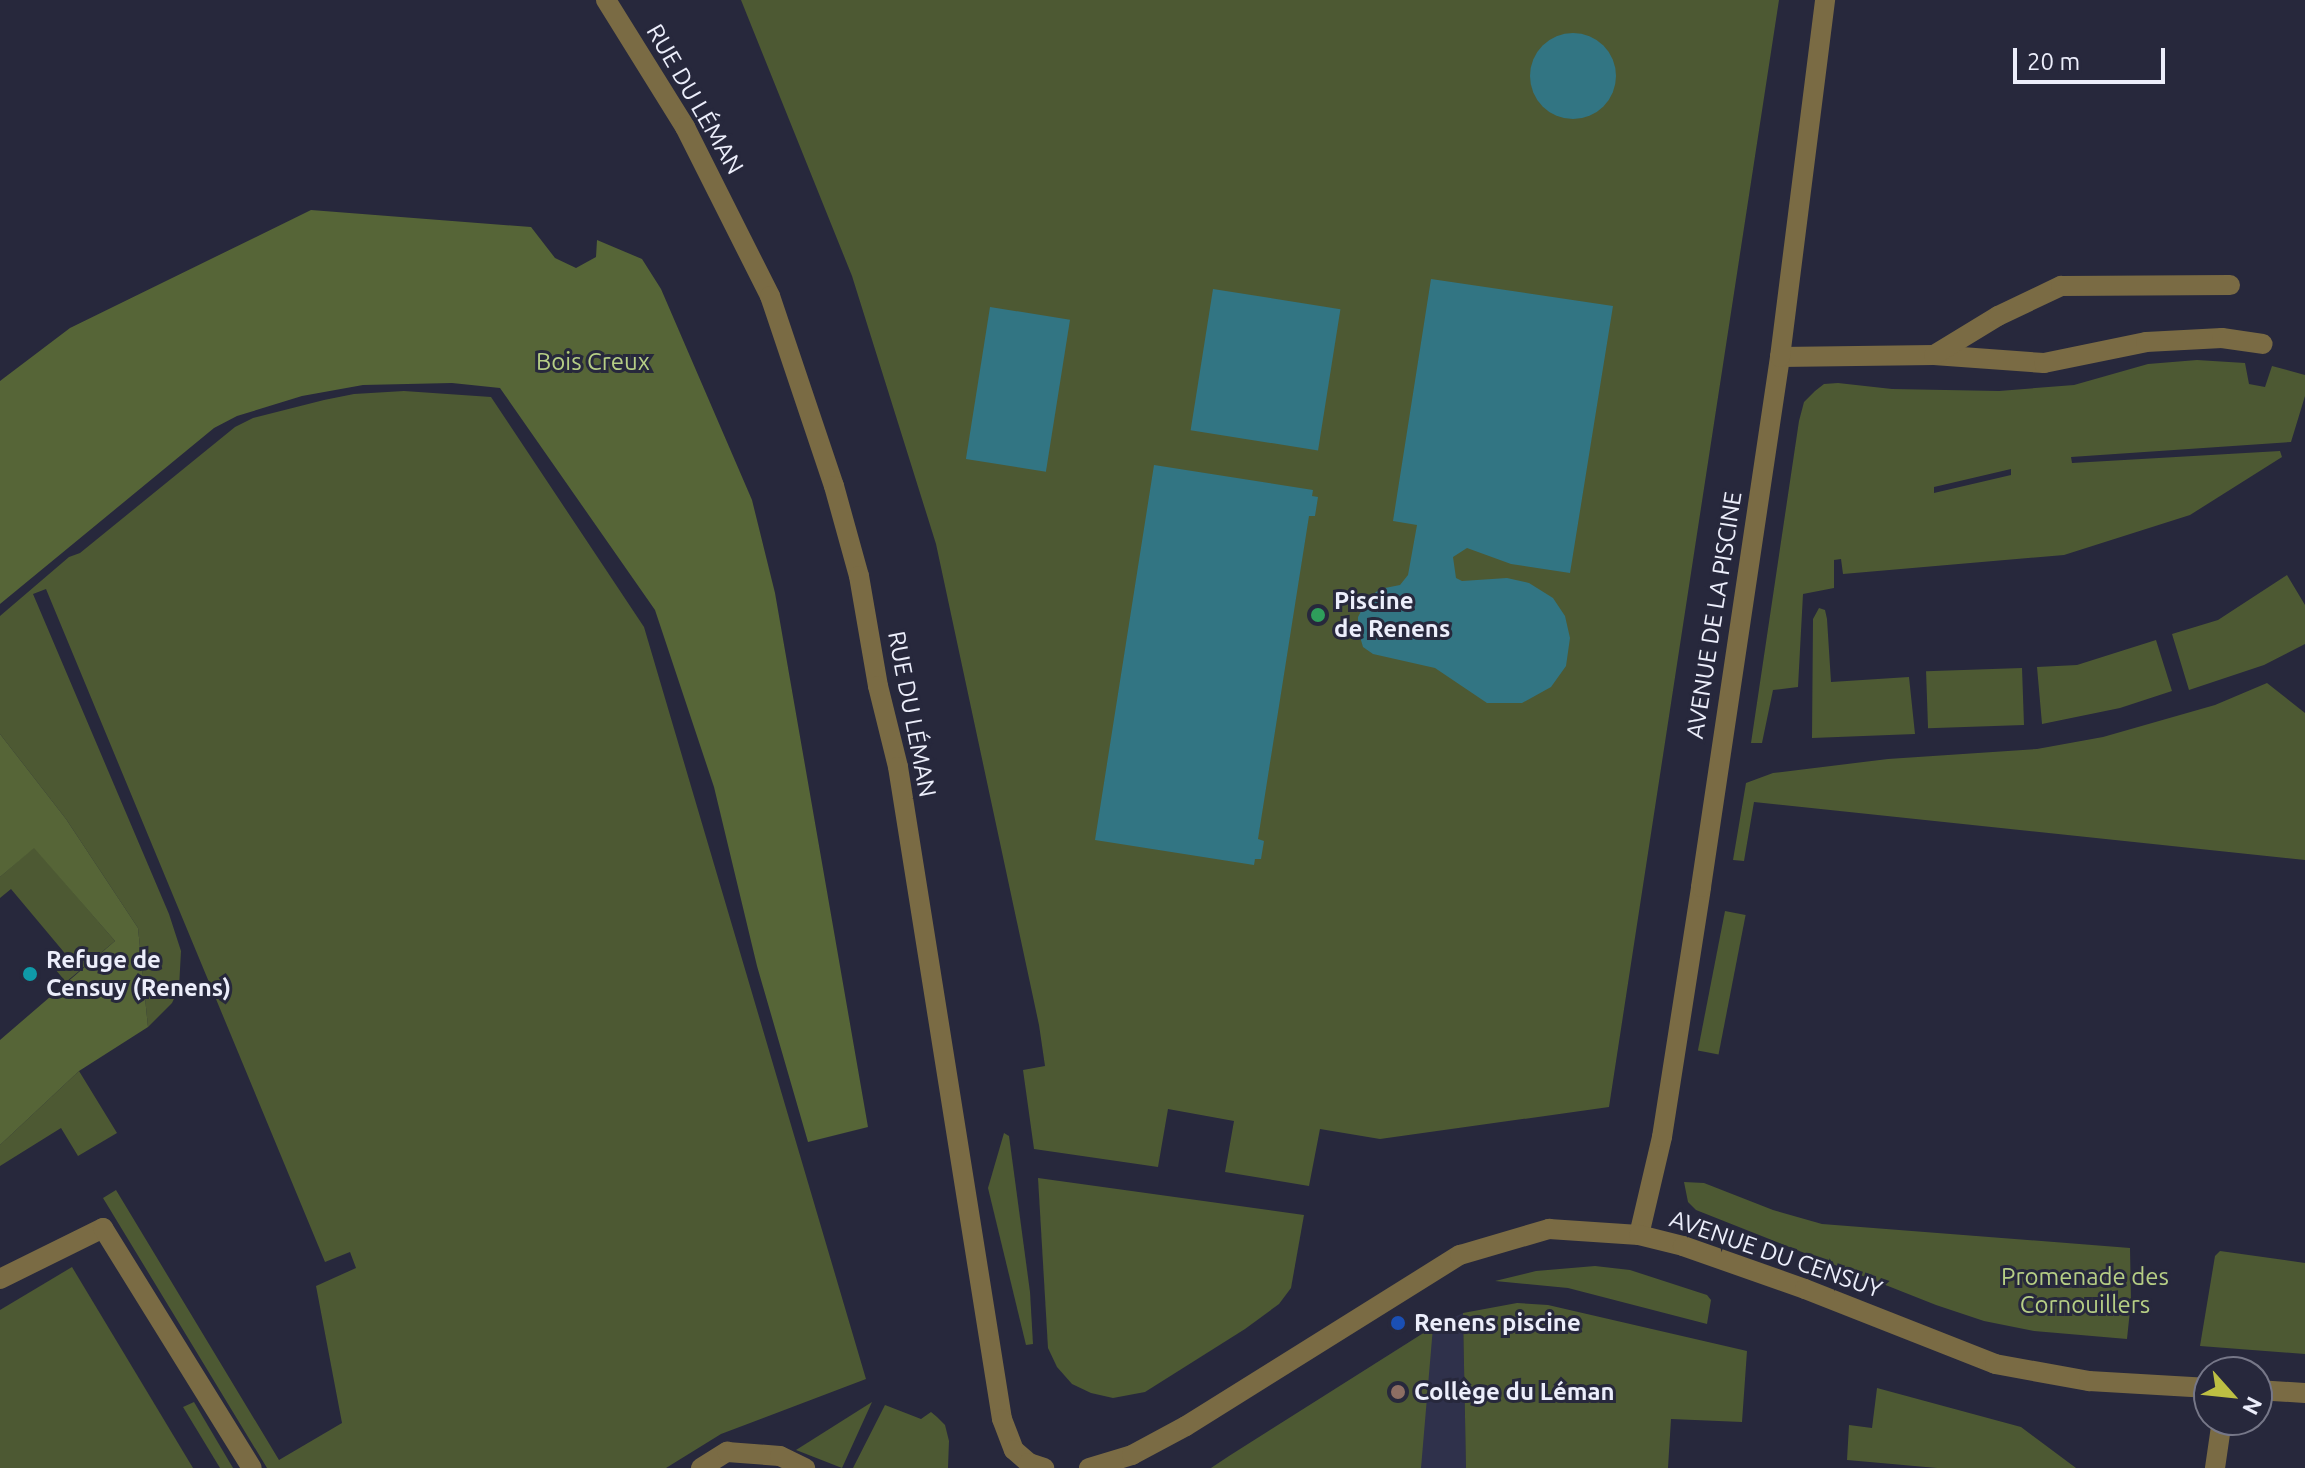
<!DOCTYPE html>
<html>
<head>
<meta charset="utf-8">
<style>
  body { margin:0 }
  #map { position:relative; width:2305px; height:1468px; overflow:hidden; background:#27283c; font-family:Ubuntu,sans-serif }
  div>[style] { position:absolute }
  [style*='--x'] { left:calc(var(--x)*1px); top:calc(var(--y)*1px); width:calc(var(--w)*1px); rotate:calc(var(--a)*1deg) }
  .built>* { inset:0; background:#2f314b }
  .green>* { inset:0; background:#4d5933; transform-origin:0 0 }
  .forest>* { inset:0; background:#566537 }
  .water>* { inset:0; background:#327583; transform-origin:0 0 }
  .round { border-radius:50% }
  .lane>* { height:20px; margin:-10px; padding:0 10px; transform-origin:10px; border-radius:10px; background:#7a6b44 }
  .street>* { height:20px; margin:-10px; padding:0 10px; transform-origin:10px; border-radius:10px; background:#7a6b44 }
  .dots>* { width:22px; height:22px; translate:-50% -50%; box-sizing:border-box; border:4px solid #27283c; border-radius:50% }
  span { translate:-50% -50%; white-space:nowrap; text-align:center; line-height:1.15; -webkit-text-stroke:6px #27283c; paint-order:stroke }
  .street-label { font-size:24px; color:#eceefb }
  .park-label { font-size:24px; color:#b6ce85 }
  .poi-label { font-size:24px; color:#eceefb; font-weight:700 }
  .left { translate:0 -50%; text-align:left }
  .north { position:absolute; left:2193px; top:1356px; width:80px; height:80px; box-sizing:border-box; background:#27283c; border:2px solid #767788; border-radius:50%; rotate:117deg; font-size:22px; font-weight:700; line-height:32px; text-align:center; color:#eceefb }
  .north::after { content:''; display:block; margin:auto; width:28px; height:36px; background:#bdbf43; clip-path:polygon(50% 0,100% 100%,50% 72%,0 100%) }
  .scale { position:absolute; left:2013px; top:48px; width:152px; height:36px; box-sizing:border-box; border:4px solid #eceefb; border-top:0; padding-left:10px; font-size:24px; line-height:28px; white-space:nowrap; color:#eceefb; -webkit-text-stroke:6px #27283c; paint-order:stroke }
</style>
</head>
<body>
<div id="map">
  <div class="built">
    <i style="clip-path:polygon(1463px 1313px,1466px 1468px,1211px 1468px,1433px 1327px)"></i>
  </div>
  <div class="green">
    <i style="clip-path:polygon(741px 0,1779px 0,1609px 1107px,1380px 1139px,1320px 1129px,1309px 1186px,1225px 1172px,1234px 1121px,1168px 1109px,1158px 1167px,1034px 1149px,1023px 1070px,1045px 1066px,1039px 1025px,936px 544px,852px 276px)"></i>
    <i style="clip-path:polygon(evenodd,2197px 360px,2245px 363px,2249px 384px,2265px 387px,2272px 366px,2305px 375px,2305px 396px,2291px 442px,2071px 457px,2072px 463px,2280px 451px,2282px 457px,2190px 515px,2064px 555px,1843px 574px,1841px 559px,1834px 560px,1834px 588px,1803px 594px,1798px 687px,1773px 690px,1762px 743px,1751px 743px,1799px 421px,1804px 402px,1815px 391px,1824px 384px,1838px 383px,1892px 389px,1999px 391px,2074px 385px,2148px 364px,2197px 360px,2011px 469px,2011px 475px,1934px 493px,1934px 487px,2011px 469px)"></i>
    <i style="clip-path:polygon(404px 391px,491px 397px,644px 627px,866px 1379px,721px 1434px,666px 1468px,267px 1468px,103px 1198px,116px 1190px,279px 1460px,342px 1423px,316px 1286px,356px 1268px,350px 1252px,325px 1262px,46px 589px,33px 594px,169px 914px,181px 951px,179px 988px,172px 1003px,148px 1027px,138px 928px,66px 819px,0 734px,0 616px,69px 557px,80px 553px,235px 427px,253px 418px,324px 400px,354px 394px)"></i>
    <i style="clip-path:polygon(2287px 575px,2305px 605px,2305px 644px,2264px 665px,2189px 690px,2172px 634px,2218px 620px)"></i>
    <i style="clip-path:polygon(1819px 608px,1825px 610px,1827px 619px,1831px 682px,1909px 677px,1915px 734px,1812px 738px,1813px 619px)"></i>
    <i style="clip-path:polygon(2156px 640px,2172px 691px,2120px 708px,2042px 724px,2037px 667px,2077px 665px)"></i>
    <i style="left:2022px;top:668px;width:57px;height:96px;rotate:88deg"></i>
    <i style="clip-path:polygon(2267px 683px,2305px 713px,2305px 860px,1754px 802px,1744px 861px,1733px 860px,1746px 783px,1773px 773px,1888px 759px,2037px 749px,2103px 737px,2215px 705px)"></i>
    <i style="clip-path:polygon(34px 847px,115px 941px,66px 982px,55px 969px,68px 957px,11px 889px,0 898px,0 877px)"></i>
    <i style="left:1725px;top:911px;width:21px;height:142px;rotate:11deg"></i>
    <i style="clip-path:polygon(79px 1071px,117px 1133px,78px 1156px,61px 1128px,0 1166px,0 1145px)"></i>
    <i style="clip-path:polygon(1004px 1133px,1009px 1136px,1030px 1292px,1033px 1344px,1026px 1345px,988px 1188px)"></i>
    <i style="clip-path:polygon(1038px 1178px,1304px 1215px,1291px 1288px,1279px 1304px,1245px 1329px,1145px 1392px,1113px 1398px,1091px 1393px,1072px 1384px,1057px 1367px,1048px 1348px)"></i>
    <i style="clip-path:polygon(1684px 1182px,1704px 1183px,1773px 1210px,1822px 1224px,2130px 1248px,2131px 1301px,2127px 1339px,2034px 1331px,1984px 1321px,1936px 1305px,1696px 1210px,1688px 1202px)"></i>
    <i style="clip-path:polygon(2220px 1251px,2305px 1263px,2305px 1354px,2200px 1346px,2215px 1256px)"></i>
    <i style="clip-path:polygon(1595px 1266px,1630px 1270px,1707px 1295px,1711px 1300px,1707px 1324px,1568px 1288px,1495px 1281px,1536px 1271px)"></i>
    <i style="clip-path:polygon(72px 1267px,193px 1468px,0 1468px,0 1310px)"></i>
    <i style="clip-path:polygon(1517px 1303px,1548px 1305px,1747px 1351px,1742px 1422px,1671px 1419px,1668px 1468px,1466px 1468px,1463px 1313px)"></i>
    <i style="clip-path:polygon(1433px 1327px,1421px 1468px,1211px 1468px,1229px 1456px)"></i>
    <i style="clip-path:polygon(1877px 1388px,2021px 1427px,2076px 1468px,1937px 1468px,1847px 1460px,1849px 1425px,1872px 1428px)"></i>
    <i style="clip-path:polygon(194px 1402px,233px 1468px,220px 1468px,183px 1407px)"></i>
    <i style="clip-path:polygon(872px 1402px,842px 1468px,796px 1450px)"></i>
    <i style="clip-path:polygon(885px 1405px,921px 1419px,931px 1412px,937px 1417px,945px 1425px,949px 1441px,948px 1468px,853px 1468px)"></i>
  </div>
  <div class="forest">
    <i style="clip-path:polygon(311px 210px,531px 227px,555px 258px,576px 268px,596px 257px,597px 240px,642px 259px,661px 289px,752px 500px,775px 593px,868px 1127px,808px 1142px,757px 966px,714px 787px,655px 610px,500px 388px,452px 383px,363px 385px,302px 396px,237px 416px,214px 428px,0 604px,0 381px,70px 328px)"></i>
    <i style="clip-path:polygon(0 734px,66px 819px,138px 928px,148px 1027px,79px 1071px,0 1145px,0 1040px,115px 941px,34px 848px,0 877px)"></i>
  </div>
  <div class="water">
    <i class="round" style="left:1530px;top:33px;width:86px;height:86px"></i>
    <i style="clip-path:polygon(1431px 279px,1613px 306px,1570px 573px,1511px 564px,1467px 548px,1453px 557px,1456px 578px,1462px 581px,1507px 578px,1529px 583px,1553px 598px,1565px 616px,1570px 638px,1566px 666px,1551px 687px,1522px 703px,1487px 703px,1435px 668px,1373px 654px,1363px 647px,1358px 630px,1358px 617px,1368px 598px,1380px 589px,1400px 585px,1408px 575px,1417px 525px,1393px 521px)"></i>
    <i style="left:1213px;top:289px;width:129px;height:143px;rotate:9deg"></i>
    <i style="left:990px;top:307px;width:81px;height:154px;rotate:9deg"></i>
    <i style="clip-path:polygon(1154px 465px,1313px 490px,1312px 496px,1318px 497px,1315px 516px,1309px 516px,1258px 839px,1264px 841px,1261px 859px,1255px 859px,1254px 865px,1095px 840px)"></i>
  </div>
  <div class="lane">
    <i style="--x:1934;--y:355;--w:110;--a:4.2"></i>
    <i style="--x:2044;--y:363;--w:104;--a:-11.6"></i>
    <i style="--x:2146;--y:342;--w:76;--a:-3"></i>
    <i style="--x:2222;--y:338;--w:41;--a:8.3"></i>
    <i style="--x:1780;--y:357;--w:154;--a:-0.7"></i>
    <i style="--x:1934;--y:355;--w:75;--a:-31.4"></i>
    <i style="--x:1998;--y:316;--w:70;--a:-25.5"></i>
    <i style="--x:2061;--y:286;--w:169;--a:-0.3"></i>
    <i style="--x:0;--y:1279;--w:115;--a:-26.3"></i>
    <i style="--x:103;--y:1228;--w:282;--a:58.2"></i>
    <i style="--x:701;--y:1468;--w:31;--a:-32"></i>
    <i style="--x:727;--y:1452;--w:53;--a:4.3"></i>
    <i style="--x:780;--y:1456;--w:28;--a:26"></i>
  </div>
  <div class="street">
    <i style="--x:606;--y:0;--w:150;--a:58.1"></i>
    <i style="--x:685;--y:127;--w:189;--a:63.3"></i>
    <i style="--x:770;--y:296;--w:200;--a:71.4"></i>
    <i style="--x:834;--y:486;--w:93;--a:74.5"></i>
    <i style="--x:859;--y:576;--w:112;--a:80.2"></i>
    <i style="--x:878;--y:686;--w:83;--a:76.1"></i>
    <i style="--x:898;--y:767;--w:660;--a:80.94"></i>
    <i style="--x:1002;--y:1419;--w:33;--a:69"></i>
    <i style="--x:1014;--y:1450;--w:20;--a:41"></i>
    <i style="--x:1029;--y:1463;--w:16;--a:18"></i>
    <i style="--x:1639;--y:1235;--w:101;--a:-76.8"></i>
    <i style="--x:1662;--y:1137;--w:253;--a:-81.1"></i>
    <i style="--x:1701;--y:887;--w:536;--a:-81.52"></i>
    <i style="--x:1780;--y:357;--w:360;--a:-82.8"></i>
    <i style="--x:2257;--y:1390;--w:48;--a:3.6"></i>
    <i style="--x:1089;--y:1468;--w:45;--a:-16.8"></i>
    <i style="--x:1132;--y:1455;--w:61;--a:-28.2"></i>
    <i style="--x:1186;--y:1426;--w:323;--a:-32"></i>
    <i style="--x:1460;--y:1255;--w:93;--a:-16.3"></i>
    <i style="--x:1549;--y:1229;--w:90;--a:3.8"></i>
    <i style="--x:1639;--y:1235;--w:45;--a:14"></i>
    <i style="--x:1683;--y:1246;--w:129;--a:19.4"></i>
    <i style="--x:1805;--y:1289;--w:204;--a:21.5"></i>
    <i style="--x:1995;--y:1364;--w:96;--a:10.3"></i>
    <i style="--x:2089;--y:1381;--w:120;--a:3.3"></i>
    <i style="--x:2215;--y:1468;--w:49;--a:-81.7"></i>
  </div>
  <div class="dots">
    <i style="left:1318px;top:615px;background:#2e9e5b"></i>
    <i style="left:30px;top:974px;background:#0f9aa8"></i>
    <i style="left:1398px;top:1323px;background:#1a4fb4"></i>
    <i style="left:1398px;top:1392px;background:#8d6e63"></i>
  </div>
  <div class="street-label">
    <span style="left:695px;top:99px;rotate:60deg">RUE DU LÉMAN</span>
    <span style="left:1714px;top:615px;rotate:-81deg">AVENUE DE LA PISCINE</span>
    <span style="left:912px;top:714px;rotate:79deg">RUE DU LÉMAN</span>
    <span style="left:1776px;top:1254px;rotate:19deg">AVENUE DU CENSUY</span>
  </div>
  <div class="park-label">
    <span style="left:593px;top:362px">Bois Creux</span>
    <span style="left:2085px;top:1291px">Promenade des<br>Cornouillers</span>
  </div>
  <div class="poi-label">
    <span class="left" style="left:1334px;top:615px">Piscine<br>de Renens</span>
    <span class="left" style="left:46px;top:974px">Refuge de<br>Censuy (Renens)</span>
    <span class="left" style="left:1414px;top:1323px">Renens piscine</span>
    <span class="left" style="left:1414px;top:1392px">Collège du Léman</span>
  </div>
  <div class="north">N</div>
  <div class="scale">20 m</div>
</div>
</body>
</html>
